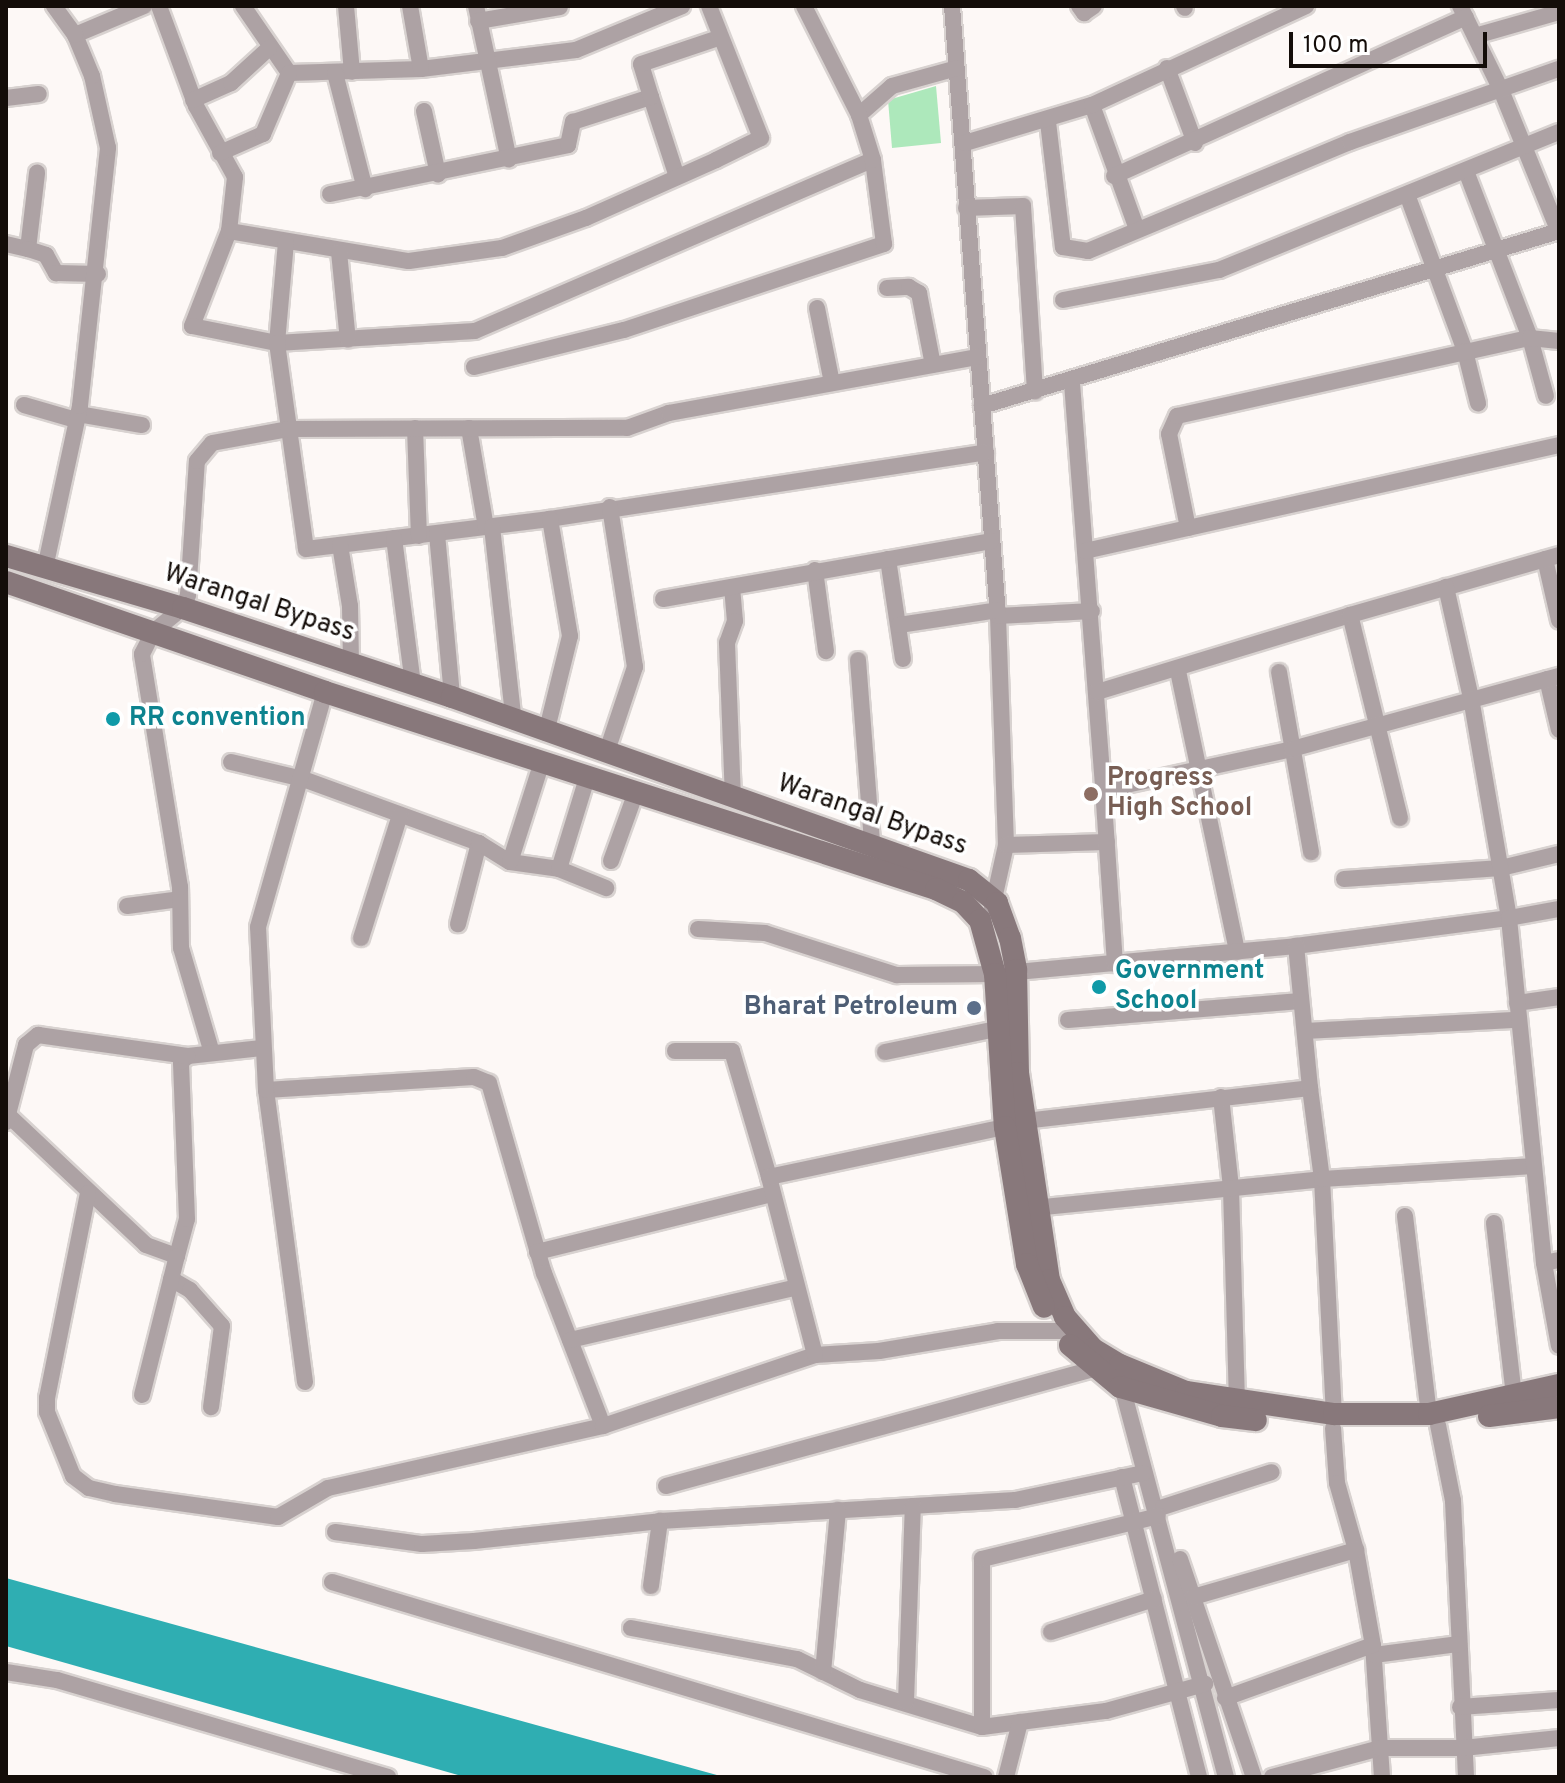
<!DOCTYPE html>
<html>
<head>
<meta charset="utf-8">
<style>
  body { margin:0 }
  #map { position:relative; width:1565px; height:1783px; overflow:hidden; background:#fdf8f6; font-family:Overpass,sans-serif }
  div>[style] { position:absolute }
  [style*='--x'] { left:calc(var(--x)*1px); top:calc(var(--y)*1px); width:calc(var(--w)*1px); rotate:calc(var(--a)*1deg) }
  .green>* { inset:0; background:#ade8bb }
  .water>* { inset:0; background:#2faeb2 }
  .roads { filter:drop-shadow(2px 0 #d8d2d0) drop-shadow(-2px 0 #d8d2d0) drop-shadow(0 2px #d8d2d0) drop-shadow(0 -2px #d8d2d0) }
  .minor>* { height:16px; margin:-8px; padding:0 8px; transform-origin:8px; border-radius:8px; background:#ada2a4 }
  .secondary>* { height:22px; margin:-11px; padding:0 11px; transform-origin:11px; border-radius:11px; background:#88787b }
  .dots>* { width:22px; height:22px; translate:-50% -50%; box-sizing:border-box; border:4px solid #fff; border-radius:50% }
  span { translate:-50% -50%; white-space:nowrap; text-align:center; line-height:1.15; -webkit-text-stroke:7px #fff; paint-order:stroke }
  .street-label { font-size:26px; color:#140d09 }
  .culture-label { font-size:26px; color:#0d838f; font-weight:700 }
  .left { translate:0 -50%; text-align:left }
  .education-label { font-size:26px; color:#785e54; font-weight:700 }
  .service-label { font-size:26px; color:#4e5e75; font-weight:700 }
  .right { translate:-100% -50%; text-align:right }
  .frame { position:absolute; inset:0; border:8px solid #140d09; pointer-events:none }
  .scale { position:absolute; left:1289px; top:32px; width:198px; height:36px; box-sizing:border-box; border:4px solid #140d09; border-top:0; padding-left:10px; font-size:24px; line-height:28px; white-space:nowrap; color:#140d09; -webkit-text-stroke:6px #fff; paint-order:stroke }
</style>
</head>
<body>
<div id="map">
  <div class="green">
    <i style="clip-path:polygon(936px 86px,941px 143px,892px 148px,888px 100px)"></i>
  </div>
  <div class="water">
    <i style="clip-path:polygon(6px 1578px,724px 1777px,465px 1777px,6px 1646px)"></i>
  </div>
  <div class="roads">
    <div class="minor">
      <i style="--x:159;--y:6;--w:107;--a:69.7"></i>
      <i style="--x:196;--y:106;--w:81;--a:61.2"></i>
      <i style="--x:235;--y:177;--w:54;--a:96.3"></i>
      <i style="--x:229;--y:231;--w:102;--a:111.3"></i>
      <i style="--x:192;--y:326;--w:87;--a:11.3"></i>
      <i style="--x:277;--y:343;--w:198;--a:-3.5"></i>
      <i style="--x:475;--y:331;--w:433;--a:-23.3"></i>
      <i style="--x:243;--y:6;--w:81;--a:55.5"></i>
      <i style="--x:289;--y:73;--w:132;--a:-1.7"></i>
      <i style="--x:421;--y:69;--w:156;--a:-7"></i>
      <i style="--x:576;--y:50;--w:115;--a:-22.5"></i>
      <i style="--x:346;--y:6;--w:66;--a:84.8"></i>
      <i style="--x:410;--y:6;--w:64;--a:80.1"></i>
      <i style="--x:476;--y:6;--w:157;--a:77.9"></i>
      <i style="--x:952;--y:6;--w:612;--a:85.69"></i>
      <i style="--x:998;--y:616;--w:229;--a:88"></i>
      <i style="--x:1006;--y:845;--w:65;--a:102.5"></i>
      <i style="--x:1079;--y:6;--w:9;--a:54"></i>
      <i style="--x:1084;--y:13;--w:12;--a:-35"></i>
      <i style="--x:1184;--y:6;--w:2;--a:63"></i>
      <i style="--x:1460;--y:6;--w:93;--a:64"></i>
      <i style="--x:1501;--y:90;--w:153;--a:67.8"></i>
      <i style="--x:478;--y:21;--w:83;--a:-9.7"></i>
      <i style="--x:75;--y:35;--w:75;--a:-22.8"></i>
      <i style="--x:1475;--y:36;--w:87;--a:-15.9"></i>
      <i style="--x:1167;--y:68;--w:80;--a:69.5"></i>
      <i style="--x:335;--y:73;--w:120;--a:75.5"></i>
      <i style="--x:651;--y:97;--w:84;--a:72"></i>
      <i style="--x:6;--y:98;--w:33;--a:-7"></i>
      <i style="--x:193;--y:100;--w:42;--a:-24.1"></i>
      <i style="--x:231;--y:83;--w:52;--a:-42.6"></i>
      <i style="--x:1092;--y:105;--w:132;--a:70.1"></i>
      <i style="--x:424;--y:111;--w:65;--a:77.5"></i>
      <i style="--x:859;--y:115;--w:44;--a:-41.3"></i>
      <i style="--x:892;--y:86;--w:67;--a:-15.5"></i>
      <i style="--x:1048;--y:122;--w:126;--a:83.2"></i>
      <i style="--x:1063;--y:247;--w:25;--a:9"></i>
      <i style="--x:1088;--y:251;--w:284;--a:-22.6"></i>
      <i style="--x:1350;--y:142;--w:221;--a:-19.3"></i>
      <i style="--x:965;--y:143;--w:133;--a:-16.7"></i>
      <i style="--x:1092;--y:105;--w:236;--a:-24.8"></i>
      <i style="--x:220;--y:153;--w:47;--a:-23.8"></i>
      <i style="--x:263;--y:134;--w:66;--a:-66.9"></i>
      <i style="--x:1466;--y:171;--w:179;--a:69"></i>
      <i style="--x:1530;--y:338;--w:60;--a:74.6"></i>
      <i style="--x:1114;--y:176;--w:386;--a:-24.3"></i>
      <i style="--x:330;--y:194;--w:243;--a:-11.6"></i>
      <i style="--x:568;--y:145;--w:24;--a:-78"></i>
      <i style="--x:573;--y:122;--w:82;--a:-17.8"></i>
      <i style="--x:651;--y:97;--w:34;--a:-107"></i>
      <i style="--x:641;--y:64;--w:84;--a:-18.6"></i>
      <i style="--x:1408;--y:197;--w:164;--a:69.7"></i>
      <i style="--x:1465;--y:351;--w:54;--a:76"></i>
      <i style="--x:966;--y:208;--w:57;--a:-2"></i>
      <i style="--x:1023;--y:206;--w:186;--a:86.3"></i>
      <i style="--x:229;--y:231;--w:182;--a:9.5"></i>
      <i style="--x:409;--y:261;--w:94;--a:-8"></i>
      <i style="--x:502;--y:248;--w:89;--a:-19.7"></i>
      <i style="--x:586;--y:218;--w:142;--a:-24"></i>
      <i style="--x:716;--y:160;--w:50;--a:-26.1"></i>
      <i style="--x:761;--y:138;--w:142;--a:-111.5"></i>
      <i style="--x:286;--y:242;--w:101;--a:95.1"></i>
      <i style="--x:277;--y:343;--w:208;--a:82"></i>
      <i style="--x:306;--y:549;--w:246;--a:-7"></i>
      <i style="--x:550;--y:519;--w:441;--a:-8.7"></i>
      <i style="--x:6;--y:244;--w:23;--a:13"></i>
      <i style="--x:28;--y:249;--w:77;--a:-83.2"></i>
      <i style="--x:28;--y:249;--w:19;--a:18"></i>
      <i style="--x:46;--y:255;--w:21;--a:61"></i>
      <i style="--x:56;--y:273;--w:42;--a:1.4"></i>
      <i style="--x:339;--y:252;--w:88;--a:84.2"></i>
      <i style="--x:887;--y:288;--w:22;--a:-3"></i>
      <i style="--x:909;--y:287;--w:12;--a:31"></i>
      <i style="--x:919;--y:293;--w:73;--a:79"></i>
      <i style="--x:1063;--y:300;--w:159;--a:-10.9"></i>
      <i style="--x:1219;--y:270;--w:367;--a:-22.1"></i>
      <i style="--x:817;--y:308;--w:76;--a:78.7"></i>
      <i style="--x:474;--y:367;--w:154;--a:-13.9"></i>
      <i style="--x:624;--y:330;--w:274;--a:-18.3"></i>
      <i style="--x:884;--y:244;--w:85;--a:-97.5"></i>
      <i style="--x:873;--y:160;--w:47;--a:-107.3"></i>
      <i style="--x:859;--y:115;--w:122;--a:-116.8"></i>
      <i style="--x:1072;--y:383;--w:408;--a:85.6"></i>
      <i style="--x:24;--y:405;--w:54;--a:16.1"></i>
      <i style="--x:982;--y:406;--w:603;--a:-16.87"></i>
      <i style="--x:78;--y:414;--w:65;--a:9.8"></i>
      <i style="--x:415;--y:428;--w:108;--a:87.9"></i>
      <i style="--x:469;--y:428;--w:100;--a:80.3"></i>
      <i style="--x:492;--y:527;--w:196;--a:83.6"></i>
      <i style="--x:1188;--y:528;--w:96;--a:-101.4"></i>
      <i style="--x:1169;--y:434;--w:20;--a:-66"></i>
      <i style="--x:1177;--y:416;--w:362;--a:-12.5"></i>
      <i style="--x:1530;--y:338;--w:29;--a:6"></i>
      <i style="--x:437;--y:534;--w:164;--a:84.7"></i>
      <i style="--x:394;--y:538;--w:147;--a:82.6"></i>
      <i style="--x:340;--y:545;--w:62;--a:80.7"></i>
      <i style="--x:350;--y:606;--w:58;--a:89"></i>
      <i style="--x:1085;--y:551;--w:486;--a:-12.6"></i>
      <i style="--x:888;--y:559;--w:101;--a:81.5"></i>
      <i style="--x:1545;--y:559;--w:63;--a:77.1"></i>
      <i style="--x:45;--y:568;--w:166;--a:-77.8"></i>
      <i style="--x:80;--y:406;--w:260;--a:-83.8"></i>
      <i style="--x:108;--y:148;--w:74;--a:-102.5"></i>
      <i style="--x:92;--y:76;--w:44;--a:-112.5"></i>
      <i style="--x:75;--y:35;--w:36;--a:-126"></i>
      <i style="--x:815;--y:570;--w:82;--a:82.3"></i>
      <i style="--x:732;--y:587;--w:34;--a:85"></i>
      <i style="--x:735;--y:621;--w:23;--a:110"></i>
      <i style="--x:727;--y:643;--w:155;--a:87.8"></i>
      <i style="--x:663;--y:599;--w:333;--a:-10"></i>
      <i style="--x:998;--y:616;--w:94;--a:-3"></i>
      <i style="--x:899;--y:625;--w:100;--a:-8.6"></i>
      <i style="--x:858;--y:660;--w:184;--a:85.6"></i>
      <i style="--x:1178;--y:671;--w:287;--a:78.1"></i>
      <i style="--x:1279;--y:672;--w:183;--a:79.9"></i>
      <i style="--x:1547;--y:679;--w:52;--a:76.8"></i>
      <i style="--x:1097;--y:692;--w:264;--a:-16.9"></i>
      <i style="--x:546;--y:733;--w:100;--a:-76.1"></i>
      <i style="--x:570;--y:636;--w:119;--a:-99.7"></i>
      <i style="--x:606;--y:754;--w:92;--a:-71.6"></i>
      <i style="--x:635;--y:667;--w:162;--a:-98.9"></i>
      <i style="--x:231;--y:762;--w:74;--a:13.3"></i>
      <i style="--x:303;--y:779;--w:187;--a:20"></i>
      <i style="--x:479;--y:843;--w:84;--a:104.5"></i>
      <i style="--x:1400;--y:818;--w:209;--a:-103.8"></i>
      <i style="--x:1350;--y:615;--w:217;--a:-16"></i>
      <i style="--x:479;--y:843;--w:36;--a:32"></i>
      <i style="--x:510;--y:862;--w:49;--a:8.1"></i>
      <i style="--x:559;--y:869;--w:51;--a:22"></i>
      <i style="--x:1006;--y:845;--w:101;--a:-1.7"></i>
      <i style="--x:611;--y:861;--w:73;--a:-70.1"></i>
      <i style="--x:510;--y:862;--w:105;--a:-72.3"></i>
      <i style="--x:559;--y:869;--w:95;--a:-72.9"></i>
      <i style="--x:1344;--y:879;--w:157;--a:-4"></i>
      <i style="--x:1501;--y:868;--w:60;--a:-13.6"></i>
      <i style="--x:127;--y:906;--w:53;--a:-7.5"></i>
      <i style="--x:698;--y:929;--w:67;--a:3.4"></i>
      <i style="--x:765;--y:933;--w:139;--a:17.7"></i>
      <i style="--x:897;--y:975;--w:98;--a:-0.6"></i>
      <i style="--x:995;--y:974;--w:302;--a:-5.3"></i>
      <i style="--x:1296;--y:946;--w:215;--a:-7.5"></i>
      <i style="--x:1509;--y:918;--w:223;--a:-99.8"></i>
      <i style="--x:1471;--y:698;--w:114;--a:-102.7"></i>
      <i style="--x:361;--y:938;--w:129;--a:-72.4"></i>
      <i style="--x:1115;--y:964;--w:174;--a:-93.9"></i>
      <i style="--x:1103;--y:790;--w:193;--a:-12.2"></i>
      <i style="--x:1292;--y:749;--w:277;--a:-15.3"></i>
      <i style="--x:1517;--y:1003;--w:42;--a:-8.1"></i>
      <i style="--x:1068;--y:1020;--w:233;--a:-4.7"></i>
      <i style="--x:1305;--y:1031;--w:213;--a:-3"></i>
      <i style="--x:675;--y:1051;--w:57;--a:0"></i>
      <i style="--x:732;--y:1051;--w:131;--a:73.6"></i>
      <i style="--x:885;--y:1052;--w:124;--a:-11.7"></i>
      <i style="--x:212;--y:1053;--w:109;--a:-106.4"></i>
      <i style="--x:181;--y:948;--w:61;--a:-90.9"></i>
      <i style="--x:180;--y:887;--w:236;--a:-99.3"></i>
      <i style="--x:142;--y:654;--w:25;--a:-63"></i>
      <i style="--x:153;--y:632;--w:38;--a:-39"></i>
      <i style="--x:183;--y:608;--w:14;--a:-69"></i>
      <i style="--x:188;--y:595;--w:134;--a:-86.2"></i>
      <i style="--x:197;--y:461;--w:23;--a:-50"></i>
      <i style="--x:212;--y:443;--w:77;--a:-10.4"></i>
      <i style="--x:288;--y:429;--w:339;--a:-0.2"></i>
      <i style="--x:627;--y:428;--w:45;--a:-19.7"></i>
      <i style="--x:669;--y:413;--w:313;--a:-10.3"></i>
      <i style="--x:1310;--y:1088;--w:92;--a:82.5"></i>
      <i style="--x:1322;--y:1179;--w:235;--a:87.1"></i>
      <i style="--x:266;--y:1090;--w:208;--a:-3.6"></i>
      <i style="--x:474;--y:1077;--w:16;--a:22"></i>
      <i style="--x:489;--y:1083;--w:198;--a:73.9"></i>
      <i style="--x:544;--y:1273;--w:164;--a:68.9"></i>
      <i style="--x:1221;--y:1097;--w:92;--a:83.7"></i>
      <i style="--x:1231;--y:1188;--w:215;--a:88.4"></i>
      <i style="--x:6;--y:1113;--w:192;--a:43.3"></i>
      <i style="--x:146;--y:1245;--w:33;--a:20"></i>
      <i style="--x:177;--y:1256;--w:38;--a:-75"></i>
      <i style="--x:187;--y:1219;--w:157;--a:-92.2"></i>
      <i style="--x:181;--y:1062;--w:9;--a:-41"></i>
      <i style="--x:188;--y:1056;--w:74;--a:-6.2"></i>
      <i style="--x:1025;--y:1121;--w:287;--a:-6.6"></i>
      <i style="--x:1310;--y:1088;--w:143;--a:-95.6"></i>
      <i style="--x:6;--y:1122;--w:80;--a:-75.4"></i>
      <i style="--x:26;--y:1045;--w:16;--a:-40"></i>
      <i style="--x:38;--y:1035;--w:151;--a:8"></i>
      <i style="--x:88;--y:1193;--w:209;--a:101.3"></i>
      <i style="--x:47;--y:1398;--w:14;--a:90"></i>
      <i style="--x:47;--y:1412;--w:69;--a:67.9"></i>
      <i style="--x:73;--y:1476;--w:20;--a:37"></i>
      <i style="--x:89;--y:1488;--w:27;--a:13"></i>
      <i style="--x:115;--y:1494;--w:165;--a:8"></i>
      <i style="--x:278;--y:1517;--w:58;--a:-30.1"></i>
      <i style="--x:328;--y:1488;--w:282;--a:-12.7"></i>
      <i style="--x:603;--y:1426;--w:224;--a:-18.5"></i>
      <i style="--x:815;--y:1355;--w:64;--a:-3.6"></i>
      <i style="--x:879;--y:1351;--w:121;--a:-9.5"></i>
      <i style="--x:998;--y:1331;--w:62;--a:0"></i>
      <i style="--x:1034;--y:1208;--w:289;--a:-5.7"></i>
      <i style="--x:1322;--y:1179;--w:212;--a:-3.5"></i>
      <i style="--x:1405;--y:1216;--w:199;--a:83.1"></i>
      <i style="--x:1494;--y:1223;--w:175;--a:83.4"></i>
      <i style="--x:537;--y:1252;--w:242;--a:-13.9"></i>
      <i style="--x:1559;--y:1260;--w:15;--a:169"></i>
      <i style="--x:1544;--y:1263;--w:84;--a:79.8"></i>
      <i style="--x:1544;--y:1263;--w:347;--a:-95.8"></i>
      <i style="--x:1509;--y:918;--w:51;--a:-10.2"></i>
      <i style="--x:171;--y:1279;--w:22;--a:30"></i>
      <i style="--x:190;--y:1290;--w:48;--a:48.4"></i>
      <i style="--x:222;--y:1326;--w:82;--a:97.7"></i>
      <i style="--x:570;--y:1340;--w:230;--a:-13.1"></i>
      <i style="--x:815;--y:1355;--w:184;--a:-104.5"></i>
      <i style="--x:769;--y:1177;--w:241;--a:-12"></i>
      <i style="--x:1120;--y:1379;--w:412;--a:75.1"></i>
      <i style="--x:305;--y:1382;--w:295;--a:-97.6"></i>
      <i style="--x:266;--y:1090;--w:163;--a:-92.8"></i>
      <i style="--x:258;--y:927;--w:244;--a:-74.1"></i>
      <i style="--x:142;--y:1395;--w:143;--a:-75.9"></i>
      <i style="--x:1438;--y:1425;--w:77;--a:78.8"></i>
      <i style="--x:1453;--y:1501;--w:276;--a:87.3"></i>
      <i style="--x:1333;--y:1428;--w:55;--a:85.8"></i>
      <i style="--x:1337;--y:1483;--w:70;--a:74.2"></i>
      <i style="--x:1356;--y:1550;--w:97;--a:79.9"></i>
      <i style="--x:1373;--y:1645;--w:132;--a:86.1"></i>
      <i style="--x:1122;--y:1477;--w:310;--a:75.6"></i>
      <i style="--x:666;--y:1486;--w:444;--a:-15.3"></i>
      <i style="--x:1163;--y:1507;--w:114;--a:-17.8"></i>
      <i style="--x:335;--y:1532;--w:88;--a:7.9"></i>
      <i style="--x:422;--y:1544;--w:52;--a:-3.3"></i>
      <i style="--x:474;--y:1541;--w:187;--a:-6.1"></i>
      <i style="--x:660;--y:1521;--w:356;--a:-3.4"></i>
      <i style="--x:1015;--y:1500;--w:131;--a:-11.9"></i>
      <i style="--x:1180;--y:1559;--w:230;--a:71.3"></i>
      <i style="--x:332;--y:1582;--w:681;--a:16.65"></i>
      <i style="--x:651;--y:1586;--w:66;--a:-82.1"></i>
      <i style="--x:1193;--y:1597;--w:170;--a:-16.1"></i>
      <i style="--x:631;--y:1628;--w:169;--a:10.6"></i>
      <i style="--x:797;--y:1659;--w:70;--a:26.2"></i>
      <i style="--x:860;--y:1690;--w:127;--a:16.9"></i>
      <i style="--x:982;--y:1727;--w:125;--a:-7.4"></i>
      <i style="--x:1106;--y:1711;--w:103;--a:-15.3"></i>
      <i style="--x:1051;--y:1632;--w:108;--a:-17.8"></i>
      <i style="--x:1374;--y:1655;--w:86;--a:-7.4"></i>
      <i style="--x:6;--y:1672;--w:52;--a:8.9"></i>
      <i style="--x:57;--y:1680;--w:345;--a:16.3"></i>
      <i style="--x:823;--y:1672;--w:163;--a:-84.7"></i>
      <i style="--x:1225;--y:1698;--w:157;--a:-19.7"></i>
      <i style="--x:906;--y:1702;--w:196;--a:-88"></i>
      <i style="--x:1460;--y:1707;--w:99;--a:-4"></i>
      <i style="--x:982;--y:1727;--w:168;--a:-90"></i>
      <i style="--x:982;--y:1559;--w:181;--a:-13.7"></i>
      <i style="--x:1006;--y:1777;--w:57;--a:-75.7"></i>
      <i style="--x:1272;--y:1777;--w:112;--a:-15"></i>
      <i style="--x:1380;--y:1748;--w:83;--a:0"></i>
      <i style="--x:1463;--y:1748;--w:97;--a:-5.9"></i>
    </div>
    <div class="secondary">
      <i style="--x:6;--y:556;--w:184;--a:16.4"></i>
      <i style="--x:183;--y:608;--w:283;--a:18.3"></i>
      <i style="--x:452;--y:697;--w:548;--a:19.49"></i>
      <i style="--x:969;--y:880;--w:36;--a:39"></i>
      <i style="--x:997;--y:903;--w:37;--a:70"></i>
      <i style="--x:1010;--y:938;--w:33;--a:79"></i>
      <i style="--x:1016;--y:970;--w:103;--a:88.9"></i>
      <i style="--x:1018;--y:1073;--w:209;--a:81.5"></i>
      <i style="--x:1049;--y:1280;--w:40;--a:66.6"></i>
      <i style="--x:1065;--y:1317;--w:43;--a:48.8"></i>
      <i style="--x:1093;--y:1349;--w:31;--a:31"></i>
      <i style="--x:1120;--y:1365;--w:71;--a:22.2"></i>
      <i style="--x:1186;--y:1392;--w:150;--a:8.5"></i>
      <i style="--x:1334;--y:1414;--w:95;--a:0"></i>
      <i style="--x:1429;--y:1414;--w:133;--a:-12.6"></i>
      <i style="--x:6;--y:582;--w:337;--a:19"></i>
      <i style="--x:325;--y:692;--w:642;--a:17.87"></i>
      <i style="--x:936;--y:889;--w:30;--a:26"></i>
      <i style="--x:963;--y:902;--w:25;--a:47"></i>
      <i style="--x:980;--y:920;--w:56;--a:74.5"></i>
      <i style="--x:995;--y:974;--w:153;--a:86.3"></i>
      <i style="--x:1005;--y:1127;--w:139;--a:80.9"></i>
      <i style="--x:1027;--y:1264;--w:46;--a:68.4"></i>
      <i style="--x:1070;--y:1345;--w:65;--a:40"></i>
      <i style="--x:1120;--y:1387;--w:106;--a:15.9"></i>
      <i style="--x:1222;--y:1416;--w:34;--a:7"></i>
      <i style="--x:1489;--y:1416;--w:71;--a:-7.3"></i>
    </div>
  </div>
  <div class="dots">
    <i style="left:113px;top:719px;background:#0f9aa8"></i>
    <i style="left:1091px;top:794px;background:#8d6e63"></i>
    <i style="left:1099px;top:987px;background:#0f9aa8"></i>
    <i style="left:974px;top:1008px;background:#5c6f8a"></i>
  </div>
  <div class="street-label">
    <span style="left:259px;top:604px;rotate:18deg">Warangal Bypass</span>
    <span style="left:872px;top:816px;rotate:19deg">Warangal Bypass</span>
  </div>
  <div class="culture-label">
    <span class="left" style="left:129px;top:719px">RR convention</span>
    <span class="left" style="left:1115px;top:987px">Government<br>School</span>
  </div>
  <div class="education-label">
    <span class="left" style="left:1107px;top:794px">Progress<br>High School</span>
  </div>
  <div class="service-label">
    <span class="right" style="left:958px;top:1008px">Bharat Petroleum</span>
  </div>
  <div class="frame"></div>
  <div class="scale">100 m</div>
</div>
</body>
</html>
